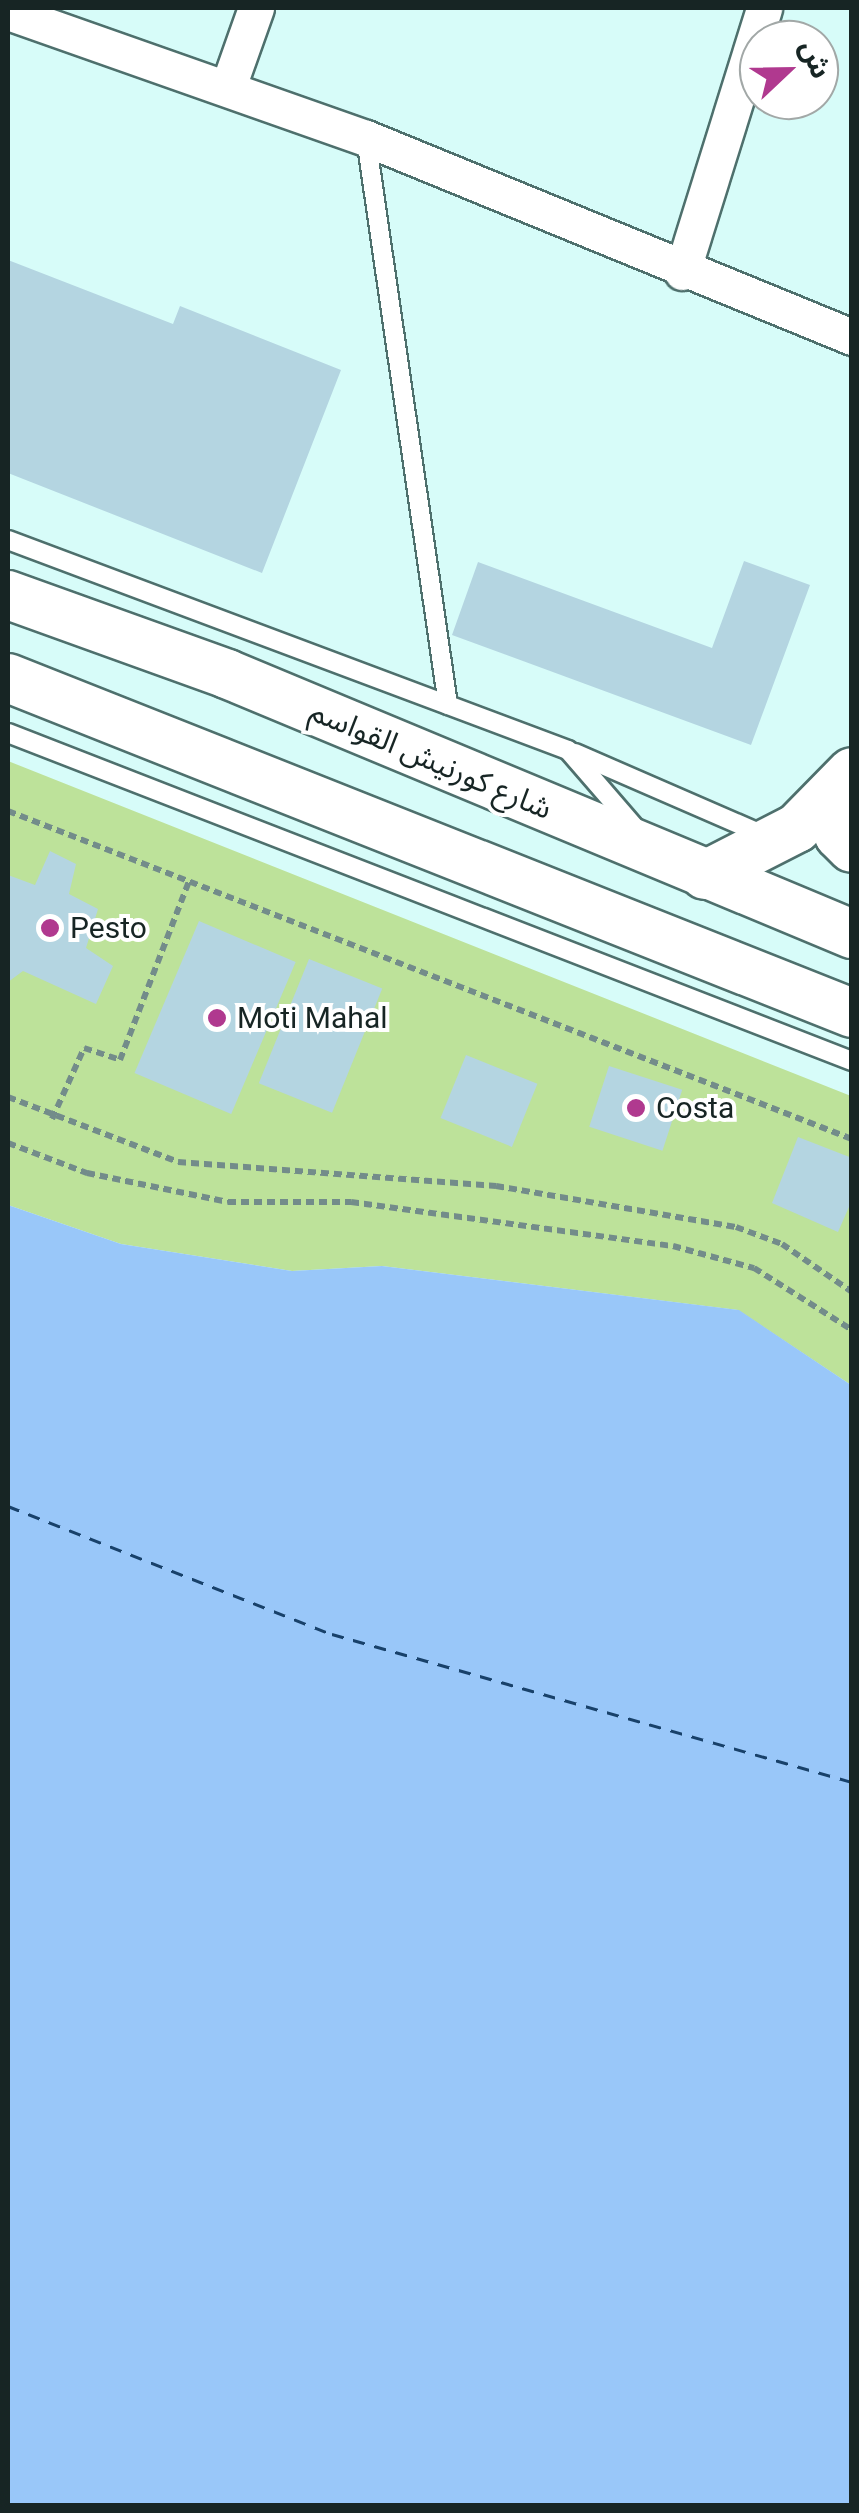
<!DOCTYPE html>
<html>
<head>
<meta charset="utf-8">
<style>
  body { margin:0 }
  #map { position:relative; width:859px; height:2513px; overflow:hidden; background:#d7fcf9; font-family:Roboto,"Noto Sans Arabic",sans-serif }
  div>[style] { position:absolute }
  [style*='--x'] { left:calc(var(--x)*1px); top:calc(var(--y)*1px); width:calc(var(--w)*1px); rotate:calc(var(--a)*1deg) }
  .green>* { inset:0; background:#bde29a }
  .water>* { inset:0; background:#99c7f9 }
  .ferry>* { height:2.5px; margin-top:-1.25px; transform-origin:0; background:repeating-linear-gradient(90deg,#18416a 0 12px,transparent 0 22px) }
  .building>* { inset:0; background:#b4d5e1; transform-origin:0 0 }
  .path>* { height:6px; margin-top:-3px; transform-origin:0; background:repeating-linear-gradient(90deg,#738c8a 0 8px,transparent 0 13px) }
  .roads { filter:drop-shadow(2px 0 #4e706d) drop-shadow(-2px 0 #4e706d) drop-shadow(0 2px #4e706d) drop-shadow(0 -2px #4e706d) }
  .lane>* { height:18px; margin:-9px; padding:0 9px; transform-origin:9px; border-radius:9px; background:#fff }
  .street>* { height:35px; margin:-17.5px; padding:0 17.5px; transform-origin:17.5px; border-radius:17.5px; background:#fff }
  .secondary>* { height:48px; margin:-24px; padding:0 24px; transform-origin:24px; border-radius:24px; background:#fff }
  .dots>* { width:28px; height:28px; translate:-50% -50%; box-sizing:border-box; border:5px solid #fff; border-radius:50% }
  span { translate:-50% -50%; white-space:nowrap; text-align:center; line-height:1.15; -webkit-text-stroke:8px #fff; paint-order:stroke }
  .street-label { font-size:30px; color:#172524 }
  .poi-label { font-size:30px; color:#172524 }
  .left { translate:0 -50%; text-align:left }
  .frame { position:absolute; inset:0; border:10px solid #172524; pointer-events:none }
  .north { position:absolute; left:739px; top:20px; width:100px; height:100px; box-sizing:border-box; background:#fff; border:2px solid #a2a8a7; border-radius:50%; rotate:68deg; font-size:28px; font-weight:700; line-height:40px; text-align:center; color:#172524 }
  .north::after { content:''; display:block; margin:auto; width:35px; height:45px; background:#b0398f; clip-path:polygon(50% 0,100% 100%,50% 72%,0 100%) }
</style>
</head>
<body>
<div id="map">
  <div class="green">
    <i style="clip-path:polygon(8px 761px,851px 1096px,851px 1385px,738px 1310px,382px 1266px,292px 1271px,121px 1244px,8px 1205px)"></i>
  </div>
  <div class="water">
    <i style="clip-path:polygon(8px 1205px,121px 1244px,292px 1271px,382px 1266px,739px 1310px,851px 1385px,851px 2505px,8px 2505px)"></i>
  </div>
  <div class="ferry">
    <i style="--x:8;--y:1506;--w:348;--a:21.6"></i>
    <i style="--x:332;--y:1634;--w:541;--a:15.89"></i>
  </div>
  <div class="building">
    <i style="clip-path:polygon(8px 260px,173px 324px,180px 306px,341px 370px,262px 573px,8px 473px)"></i>
    <i style="clip-path:polygon(744px 561px,810px 585px,751px 745px,452px 635px,478px 562px,712px 648px)"></i>
    <i style="clip-path:polygon(50px 851px,76px 864px,69px 894px,98px 909px,86px 948px,113px 966px,96px 1004px,23px 971px,8px 982px,8px 875px,35px 885px)"></i>
    <i style="left:199px;top:921px;width:105px;height:165px;rotate:23deg"></i>
    <i style="left:309px;top:959px;width:79px;height:134px;rotate:22deg"></i>
    <i style="left:466px;top:1055px;width:77px;height:68px;rotate:22deg"></i>
    <i style="left:609px;top:1066px;width:77px;height:64px;rotate:18deg"></i>
    <i style="clip-path:polygon(798px 1137px,852px 1158px,852px 1200px,838px 1232px,772px 1203px)"></i>
  </div>
  <div class="path">
    <i style="--x:8;--y:811;--w:905;--a:21.24"></i>
    <i style="--x:8;--y:1097;--w:182;--a:20.9"></i>
    <i style="--x:178;--y:1162;--w:319;--a:4.3"></i>
    <i style="--x:496;--y:1186;--w:243;--a:9.7"></i>
    <i style="--x:736;--y:1227;--w:49;--a:20.3"></i>
    <i style="--x:782;--y:1244;--w:85;--a:34.4"></i>
    <i style="--x:52;--y:1119;--w:78;--a:-65.7"></i>
    <i style="--x:84;--y:1048;--w:38;--a:18"></i>
    <i style="--x:120;--y:1060;--w:192;--a:-68.9"></i>
    <i style="--x:8;--y:1143;--w:85;--a:20.8"></i>
    <i style="--x:87;--y:1173;--w:144;--a:11.6"></i>
    <i style="--x:228;--y:1202;--w:123;--a:0"></i>
    <i style="--x:351;--y:1202;--w:325;--a:7.8"></i>
    <i style="--x:673;--y:1246;--w:84;--a:15.2"></i>
    <i style="--x:754;--y:1268;--w:116;--a:32.3"></i>
  </div>
  <div class="roads">
    <div class="lane">
      <i style="--x:366;--y:138;--w:573;--a:81.77"></i>
      <i style="--x:8;--y:540;--w:598;--a:20.56"></i>
      <i style="--x:568;--y:750;--w:106;--a:49.2"></i>
      <i style="--x:8;--y:733;--w:905;--a:21.24"></i>
      <i style="--x:575;--y:753;--w:208;--a:23.5"></i>
    </div>
    <div class="street">
      <i style="--x:8;--y:12;--w:380;--a:19.4"></i>
      <i style="--x:366;--y:138;--w:525;--a:22.27"></i>
      <i style="--x:228;--y:87;--w:84;--a:-70.5"></i>
      <i style="--x:682;--y:272;--w:276;--a:-72.7"></i>
    </div>
    <div class="secondary">
      <i style="--x:8;--y:595;--w:233;--a:19.8"></i>
      <i style="--x:227;--y:674;--w:677;--a:22.59"></i>
      <i style="--x:8;--y:678;--w:908;--a:21.65"></i>
      <i style="--x:839;--y:792;--w:43;--a:90"></i>
      <i style="--x:839;--y:835;--w:18;--a:45"></i>
      <i style="--x:705;--y:875;--w:103;--a:-27.1"></i>
      <i style="--x:797;--y:828;--w:78;--a:-45.5"></i>
    </div>
  </div>
  <div class="dots">
    <i style="left:50px;top:928px;background:#b0398f"></i>
    <i style="left:217px;top:1018px;background:#b0398f"></i>
    <i style="left:636px;top:1108px;background:#b0398f"></i>
  </div>
  <div class="street-label">
    <span style="left:431px;top:760px;rotate:23deg">شارع كورنيش القواسم</span>
  </div>
  <div class="poi-label">
    <span class="left" style="left:70px;top:928px">Pesto</span>
    <span class="left" style="left:237px;top:1018px">Moti Mahal</span>
    <span class="left" style="left:656px;top:1108px">Costa</span>
  </div>
  <div class="frame"></div>
  <div class="north">ش</div>
</div>
</body>
</html>
